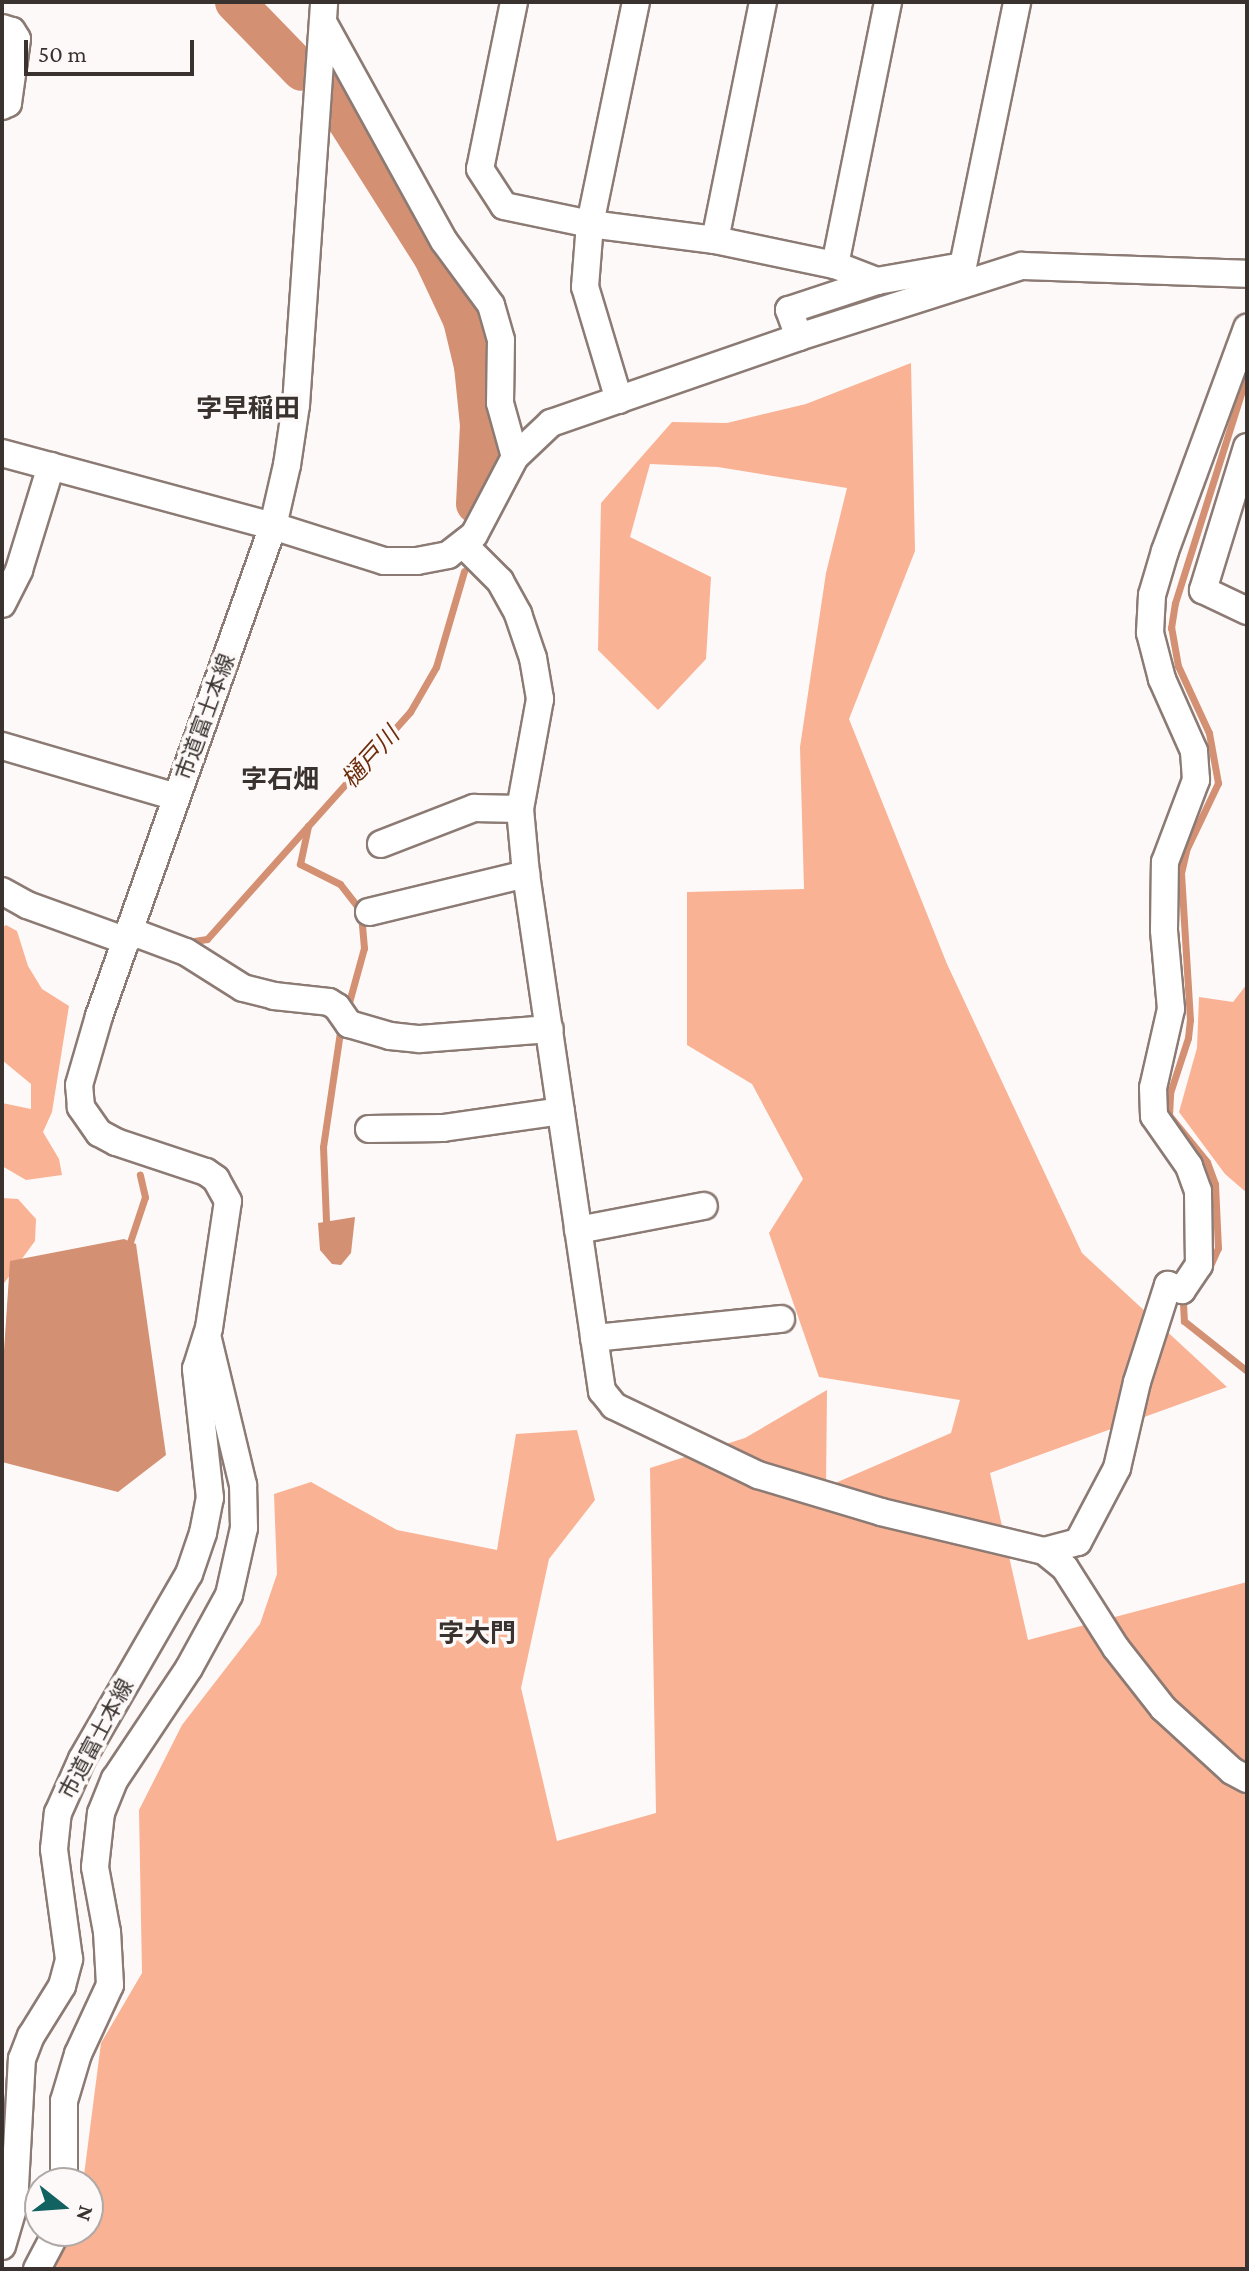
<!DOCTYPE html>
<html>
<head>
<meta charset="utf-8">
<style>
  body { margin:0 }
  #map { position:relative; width:1249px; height:2271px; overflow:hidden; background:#fdf9f8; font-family:"Crimson Pro","Noto Sans JP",serif }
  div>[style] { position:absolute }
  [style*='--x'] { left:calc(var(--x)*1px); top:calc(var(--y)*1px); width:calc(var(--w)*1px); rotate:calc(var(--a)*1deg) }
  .forest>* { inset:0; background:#f9b293 }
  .water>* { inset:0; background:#d49072 }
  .stream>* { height:7px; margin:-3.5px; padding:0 3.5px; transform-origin:3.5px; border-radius:3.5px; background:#d49072 }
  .river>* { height:40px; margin:-20px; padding:0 20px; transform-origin:20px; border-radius:20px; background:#d49072 }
  .roads { filter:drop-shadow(2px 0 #8c7b74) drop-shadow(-2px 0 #8c7b74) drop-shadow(0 2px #8c7b74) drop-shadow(0 -2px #8c7b74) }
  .minor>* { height:26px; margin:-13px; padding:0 13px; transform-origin:13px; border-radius:13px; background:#fff }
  span { translate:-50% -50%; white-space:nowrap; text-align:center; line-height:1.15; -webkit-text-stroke:7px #fdf9f8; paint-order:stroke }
  .street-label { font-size:22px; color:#39322f }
  .water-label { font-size:24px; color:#6c2d0c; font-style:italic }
  .quarter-label { font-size:26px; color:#39322f; font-weight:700 }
  .frame { position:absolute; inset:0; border:4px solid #39322f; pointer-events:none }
  .north { position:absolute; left:24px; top:2167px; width:80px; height:80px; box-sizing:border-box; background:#fdf9f8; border:2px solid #afa9a8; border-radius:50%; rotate:107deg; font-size:22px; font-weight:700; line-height:32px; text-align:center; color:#39322f }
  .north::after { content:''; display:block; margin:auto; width:28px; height:36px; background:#126262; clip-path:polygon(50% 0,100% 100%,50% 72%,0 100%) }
  .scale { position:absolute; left:24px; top:40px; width:170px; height:36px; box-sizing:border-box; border:4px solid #39322f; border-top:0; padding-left:10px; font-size:24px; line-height:28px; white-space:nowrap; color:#39322f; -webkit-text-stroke:6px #fdf9f8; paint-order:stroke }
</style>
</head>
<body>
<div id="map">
  <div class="forest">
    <i style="clip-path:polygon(911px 363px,915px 551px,849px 719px,947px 964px,1082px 1253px,1227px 1387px,990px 1473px,1028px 1640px,1247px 1582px,1247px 2269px,55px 2269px,71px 2231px,88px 2231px,88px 2183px,83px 2183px,101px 2043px,142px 1973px,139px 1810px,182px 1725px,260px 1624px,277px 1574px,274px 1494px,311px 1482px,397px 1530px,497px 1550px,516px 1434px,577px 1430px,595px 1500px,549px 1559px,521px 1688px,557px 1841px,656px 1813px,650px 1468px,745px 1438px,827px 1390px,826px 1487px,951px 1433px,960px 1400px,819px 1377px,769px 1233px,803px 1179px,752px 1084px,687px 1045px,687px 892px,804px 889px,800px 747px,826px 573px,847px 488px,718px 467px,650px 464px,630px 537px,711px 577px,706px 659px,658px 710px,598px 650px,601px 503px,672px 422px,727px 423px,806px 404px)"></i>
    <i style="clip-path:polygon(6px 925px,17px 931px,28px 966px,42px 989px,69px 1006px,52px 1112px,43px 1132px,59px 1159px,62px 1175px,26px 1180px,2px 1166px,2px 1103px,31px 1109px,31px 1084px,2px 1060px,2px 928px)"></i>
    <i style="clip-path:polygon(1247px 984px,1247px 1193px,1225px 1174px,1179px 1112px,1197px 1048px,1199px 997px,1233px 1002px)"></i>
    <i style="clip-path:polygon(2px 1198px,18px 1199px,36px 1219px,35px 1241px,2px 1286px)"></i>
  </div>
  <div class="water">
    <i style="clip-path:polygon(355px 1217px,351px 1253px,341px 1265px,332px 1264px,320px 1250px,318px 1223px)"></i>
    <i style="clip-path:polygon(124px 1239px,136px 1244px,166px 1455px,118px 1492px,2px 1462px,2px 1381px,10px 1261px)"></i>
  </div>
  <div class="stream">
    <i style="--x:188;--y:942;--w:19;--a:-9"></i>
    <i style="--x:207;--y:939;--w:150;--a:-48.2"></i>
    <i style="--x:348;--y:1006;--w:60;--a:-74.6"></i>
    <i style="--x:364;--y:948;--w:37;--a:-95"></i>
    <i style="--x:361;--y:911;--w:34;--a:-128"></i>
    <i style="--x:340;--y:884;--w:45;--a:-153.4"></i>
    <i style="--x:300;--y:864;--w:39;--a:-78"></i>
    <i style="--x:308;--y:826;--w:153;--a:-48.2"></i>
    <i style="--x:410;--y:712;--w:52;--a:-60"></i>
    <i style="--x:436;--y:667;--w:100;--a:-73.7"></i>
    <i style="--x:326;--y:1221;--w:74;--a:-92.3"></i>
    <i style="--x:323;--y:1147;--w:123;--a:-81.6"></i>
    <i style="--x:130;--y:1242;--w:47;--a:-71.6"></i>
    <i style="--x:145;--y:1197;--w:23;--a:-103"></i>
    <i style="--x:1209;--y:1268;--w:22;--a:-66"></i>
    <i style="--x:1218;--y:1248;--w:64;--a:-92.7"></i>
    <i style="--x:1215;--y:1184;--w:23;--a:-110"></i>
    <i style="--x:1207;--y:1162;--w:60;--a:-129"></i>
    <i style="--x:1169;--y:1115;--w:22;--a:-87"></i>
    <i style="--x:1170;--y:1093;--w:58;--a:-71.9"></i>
    <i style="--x:1188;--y:1038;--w:18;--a:-84"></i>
    <i style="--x:1190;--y:1020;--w:147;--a:-93.5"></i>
    <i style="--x:1181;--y:873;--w:26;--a:-77"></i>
    <i style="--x:1187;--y:848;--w:72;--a:-64.5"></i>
    <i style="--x:1218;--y:783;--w:51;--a:-100.2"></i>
    <i style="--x:1209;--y:733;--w:74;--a:-114.8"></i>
    <i style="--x:1178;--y:666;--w:39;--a:-100"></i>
    <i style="--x:1171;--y:628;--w:25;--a:-81"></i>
    <i style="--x:1175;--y:603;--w:240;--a:-72.5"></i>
    <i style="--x:1188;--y:1297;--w:8;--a:130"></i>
    <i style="--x:1183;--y:1303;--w:18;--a:87"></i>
    <i style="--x:1184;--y:1321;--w:80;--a:38.4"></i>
  </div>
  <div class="river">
    <i style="--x:235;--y:2;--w:96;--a:45.8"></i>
    <i style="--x:331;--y:95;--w:193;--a:57.7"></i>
    <i style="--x:434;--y:258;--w:68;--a:64.9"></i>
    <i style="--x:463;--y:320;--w:47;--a:76.6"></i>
    <i style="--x:474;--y:366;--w:59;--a:84.2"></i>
    <i style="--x:480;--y:425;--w:79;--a:92.9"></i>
  </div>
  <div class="roads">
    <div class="minor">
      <i style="--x:514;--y:2;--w:170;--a:101.5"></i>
      <i style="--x:480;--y:169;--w:44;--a:57"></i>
      <i style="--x:504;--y:206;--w:88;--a:11.8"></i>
      <i style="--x:590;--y:224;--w:126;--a:7.3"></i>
      <i style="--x:715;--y:240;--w:123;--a:11.8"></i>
      <i style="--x:835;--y:265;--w:45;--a:20.9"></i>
      <i style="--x:877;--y:281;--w:87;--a:-9.9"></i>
      <i style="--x:963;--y:266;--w:269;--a:-78.4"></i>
      <i style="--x:323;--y:22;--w:250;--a:61.1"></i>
      <i style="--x:444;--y:241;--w:79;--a:53.7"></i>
      <i style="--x:491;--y:305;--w:36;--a:74"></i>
      <i style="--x:501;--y:340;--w:63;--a:90.9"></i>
      <i style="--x:500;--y:403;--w:56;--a:74.5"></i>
      <i style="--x:2;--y:28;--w:10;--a:17"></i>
      <i style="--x:12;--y:31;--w:9;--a:58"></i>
      <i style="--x:17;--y:39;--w:65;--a:98"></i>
      <i style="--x:8;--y:103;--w:7;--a:153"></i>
      <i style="--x:715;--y:240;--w:243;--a:-78.6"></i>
      <i style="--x:835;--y:265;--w:268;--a:-78.6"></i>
      <i style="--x:799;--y:337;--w:29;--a:-110"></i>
      <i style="--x:789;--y:310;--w:93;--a:-18.2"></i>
      <i style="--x:619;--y:400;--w:118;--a:-106.7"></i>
      <i style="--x:585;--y:287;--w:63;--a:-85.5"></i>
      <i style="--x:590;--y:224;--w:227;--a:-78.3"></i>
      <i style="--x:1247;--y:447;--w:150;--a:107.1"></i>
      <i style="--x:1203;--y:590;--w:49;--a:25.5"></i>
      <i style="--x:2;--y:453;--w:281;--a:15.1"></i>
      <i style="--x:273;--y:526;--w:116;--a:17.5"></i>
      <i style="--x:384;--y:561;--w:33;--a:0"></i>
      <i style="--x:417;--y:561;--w:32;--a:-11"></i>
      <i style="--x:448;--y:555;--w:33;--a:-38"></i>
      <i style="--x:474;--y:535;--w:88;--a:-62.3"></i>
      <i style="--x:515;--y:457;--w:50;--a:-43.4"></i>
      <i style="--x:551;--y:423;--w:262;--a:-19.1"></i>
      <i style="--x:799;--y:337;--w:234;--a:-17.7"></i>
      <i style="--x:1022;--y:266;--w:225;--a:2"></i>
      <i style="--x:464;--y:545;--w:51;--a:45"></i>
      <i style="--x:500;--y:581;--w:38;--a:61"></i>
      <i style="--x:518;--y:614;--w:46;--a:71.2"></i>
      <i style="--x:533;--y:658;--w:42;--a:80.3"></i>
      <i style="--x:540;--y:699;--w:112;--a:100.3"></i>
      <i style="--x:520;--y:809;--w:65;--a:84.7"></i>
      <i style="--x:526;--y:874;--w:523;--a:81.64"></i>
      <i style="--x:602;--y:1391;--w:19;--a:51"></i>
      <i style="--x:614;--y:1406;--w:160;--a:25.6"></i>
      <i style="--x:758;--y:1475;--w:128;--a:16.7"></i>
      <i style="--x:881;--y:1512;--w:168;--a:13.5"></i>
      <i style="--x:1044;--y:1551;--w:27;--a:39"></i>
      <i style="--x:1065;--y:1568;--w:95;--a:57.5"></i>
      <i style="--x:1116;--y:1648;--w:76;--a:51.9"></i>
      <i style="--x:1163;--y:1708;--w:93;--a:42.4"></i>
      <i style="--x:1232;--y:1771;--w:17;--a:28"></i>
      <i style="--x:2;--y:604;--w:38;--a:-63"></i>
      <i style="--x:19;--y:570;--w:109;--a:-72.9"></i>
      <i style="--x:2;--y:746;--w:181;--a:16.3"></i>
      <i style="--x:381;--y:844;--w:100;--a:-21.2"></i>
      <i style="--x:474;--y:808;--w:46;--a:1.2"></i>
      <i style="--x:2;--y:891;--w:29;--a:29"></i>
      <i style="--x:27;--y:905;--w:106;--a:19.8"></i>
      <i style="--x:369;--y:912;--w:162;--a:-13.6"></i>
      <i style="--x:130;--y:931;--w:60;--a:20.6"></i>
      <i style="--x:186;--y:952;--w:67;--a:32.3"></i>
      <i style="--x:243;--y:988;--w:32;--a:14"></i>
      <i style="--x:274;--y:996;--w:55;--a:6.2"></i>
      <i style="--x:329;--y:1002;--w:9;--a:32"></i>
      <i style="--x:337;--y:1007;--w:21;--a:55"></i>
      <i style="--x:349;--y:1024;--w:43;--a:16.3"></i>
      <i style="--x:390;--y:1036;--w:30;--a:6"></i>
      <i style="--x:420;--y:1039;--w:130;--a:-4.4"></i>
      <i style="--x:369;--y:1129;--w:74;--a:-0.8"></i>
      <i style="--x:443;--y:1128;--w:119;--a:-8.2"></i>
      <i style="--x:578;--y:1230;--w:128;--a:-10.8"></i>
      <i style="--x:594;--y:1338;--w:188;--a:-5.8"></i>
      <i style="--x:1044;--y:1551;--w:35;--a:-15"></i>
      <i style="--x:1078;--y:1542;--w:84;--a:-62.2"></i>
      <i style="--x:1117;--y:1468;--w:88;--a:-76.9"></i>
      <i style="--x:1137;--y:1382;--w:102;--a:-72.3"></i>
      <i style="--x:1168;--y:1285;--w:15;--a:20"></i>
      <i style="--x:1182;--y:1290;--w:30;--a:-56"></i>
      <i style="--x:1199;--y:1265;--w:74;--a:-90.8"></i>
      <i style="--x:1198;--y:1191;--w:27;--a:-110"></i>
      <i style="--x:1189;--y:1166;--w:61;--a:-125"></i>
      <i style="--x:1154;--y:1116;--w:28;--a:-92"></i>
      <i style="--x:1153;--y:1088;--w:81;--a:-77.2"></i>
      <i style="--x:1171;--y:1009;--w:79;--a:-95.1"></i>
      <i style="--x:1164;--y:930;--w:68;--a:-89.2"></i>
      <i style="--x:1165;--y:862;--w:88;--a:-69.3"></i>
      <i style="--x:1196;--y:780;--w:29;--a:-94"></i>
      <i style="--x:1194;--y:751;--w:79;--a:-114"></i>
      <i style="--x:1162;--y:679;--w:48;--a:-104.6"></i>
      <i style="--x:1150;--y:633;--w:38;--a:-87"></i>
      <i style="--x:1152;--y:595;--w:46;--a:-73.5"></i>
      <i style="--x:1165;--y:551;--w:238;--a:-69.8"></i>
      <i style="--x:64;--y:2183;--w:82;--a:-90"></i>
      <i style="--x:64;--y:2101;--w:49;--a:-73.4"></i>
      <i style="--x:78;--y:2054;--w:76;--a:-65.1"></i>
      <i style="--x:110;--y:1985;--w:53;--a:-93.2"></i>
      <i style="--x:107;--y:1932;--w:66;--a:-100.5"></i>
      <i style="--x:95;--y:1867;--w:54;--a:-83.7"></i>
      <i style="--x:101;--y:1813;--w:37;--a:-68"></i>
      <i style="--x:115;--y:1779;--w:133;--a:-56.3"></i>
      <i style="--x:189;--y:1668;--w:83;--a:-61.3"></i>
      <i style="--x:229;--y:1595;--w:69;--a:-77.4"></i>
      <i style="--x:244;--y:1528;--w:43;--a:-91.3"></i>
      <i style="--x:243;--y:1485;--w:154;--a:-103.5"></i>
      <i style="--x:2;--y:2246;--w:43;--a:-73.7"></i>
      <i style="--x:14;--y:2205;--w:146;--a:-86.9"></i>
      <i style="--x:22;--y:2059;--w:25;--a:-69"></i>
      <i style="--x:31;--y:2036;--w:59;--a:-58.2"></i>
      <i style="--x:62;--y:1986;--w:28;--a:-75"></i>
      <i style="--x:69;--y:1959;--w:111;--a:-97.8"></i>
      <i style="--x:54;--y:1849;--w:36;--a:-84"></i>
      <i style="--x:58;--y:1813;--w:59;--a:-66"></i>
      <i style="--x:82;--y:1759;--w:214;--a:-60"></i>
      <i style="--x:189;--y:1574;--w:43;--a:-71.1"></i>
      <i style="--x:203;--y:1533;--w:36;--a:-79"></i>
      <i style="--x:210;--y:1498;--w:130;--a:-96.2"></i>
      <i style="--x:196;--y:1369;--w:43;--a:-72.4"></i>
      <i style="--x:209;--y:1328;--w:128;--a:-81.5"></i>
      <i style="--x:228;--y:1201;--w:25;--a:-119"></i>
      <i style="--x:216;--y:1179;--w:12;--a:-145"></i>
      <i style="--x:206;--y:1172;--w:95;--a:-161.6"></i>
      <i style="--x:116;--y:1142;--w:19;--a:-152"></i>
      <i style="--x:99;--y:1133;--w:32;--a:-125"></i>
      <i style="--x:81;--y:1107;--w:22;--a:-95"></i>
      <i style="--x:79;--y:1085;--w:72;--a:-73.8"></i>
      <i style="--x:99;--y:1016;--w:520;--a:-70.45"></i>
      <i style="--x:273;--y:526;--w:63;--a:-77.1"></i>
      <i style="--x:287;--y:465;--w:61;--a:-81.5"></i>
      <i style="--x:296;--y:405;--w:404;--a:-86"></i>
      <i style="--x:37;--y:2269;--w:43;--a:-62.2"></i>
    </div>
  </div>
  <div class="street-label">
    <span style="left:205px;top:717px;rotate:-70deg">市道富士本線</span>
    <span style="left:96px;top:1739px;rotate:-62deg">市道富士本線</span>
  </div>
  <div class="water-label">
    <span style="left:370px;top:757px;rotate:-48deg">樋戸川</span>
  </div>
  <div class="quarter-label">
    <span style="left:248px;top:409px">字早稲田</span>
    <span style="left:280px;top:780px">字石畑</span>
    <span style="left:477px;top:1634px">字大門</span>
  </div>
  <div class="frame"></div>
  <div class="north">N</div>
  <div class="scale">50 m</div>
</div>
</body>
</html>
